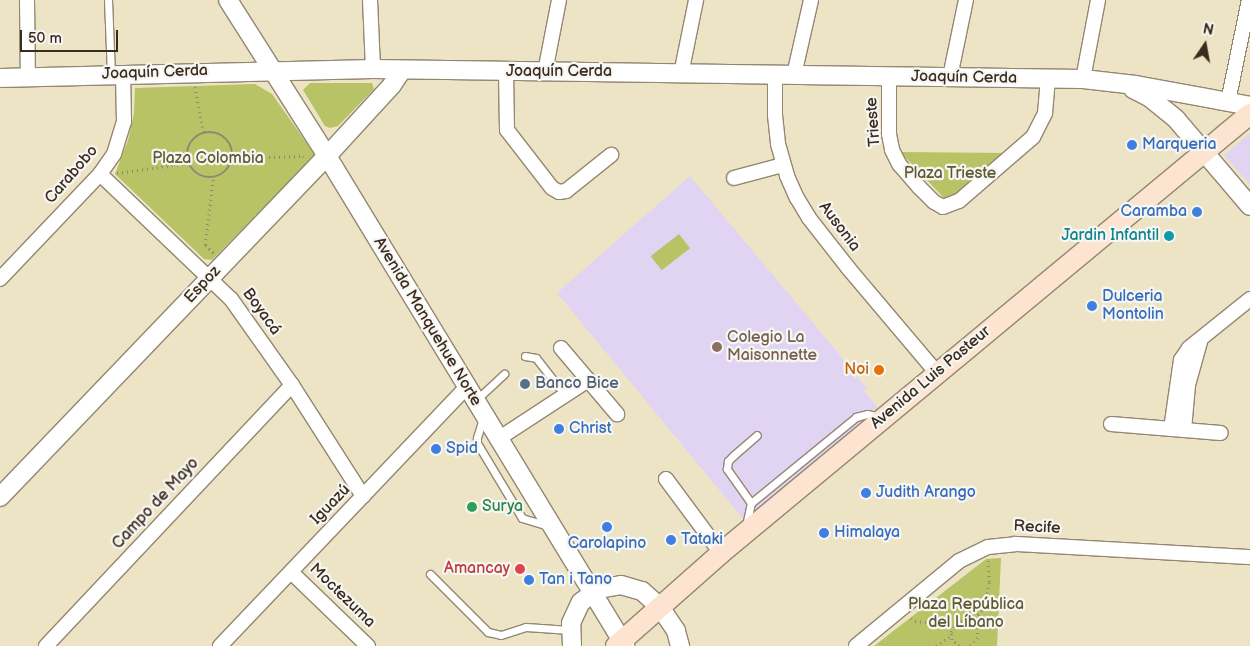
<!DOCTYPE html>
<html>
<head>
<meta charset="utf-8">
<style>
  body { margin:0 }
  #map { position:relative; width:1250px; height:646px; overflow:hidden; background:#ede4c6; font-family:"Balsamiq Sans",sans-serif }
  div>[style] { position:absolute }
  [style*='--x'] { left:calc(var(--x)*1px); top:calc(var(--y)*1px); width:calc(var(--w)*1px); rotate:calc(var(--a)*1deg) }
  .built>* { inset:0; background:#e1d4f3 }
  .green>* { inset:0; background:#b7c365; transform-origin:0 0 }
  .path>* { height:2.5px; margin-top:-1.25px; transform-origin:0; background:repeating-linear-gradient(90deg,#948772 0 1px,transparent 0 5px) }
  .path>.ring { margin:-1.25px; padding:0; box-sizing:content-box; background:none; border:2.5px solid #948772; border-radius:50% }
  .roads { filter:drop-shadow(1px 0 #948772) drop-shadow(-1px 0 #948772) drop-shadow(0 1px #948772) drop-shadow(0 -1px #948772) }
  .service>* { height:7px; margin:-3.5px; padding:0 3.5px; transform-origin:3.5px; border-radius:3.5px; background:#fff }
  .minor>* { height:14px; margin:-7px; padding:0 7px; transform-origin:7px; border-radius:7px; background:#fff }
  .tertiary>* { height:18px; margin:-9px; padding:0 9px; transform-origin:9px; border-radius:9px; background:#fff }
  .secondary>* { height:20px; margin:-10px; padding:0 10px; transform-origin:10px; border-radius:10px; background:#fde4d0 }
  .dots>* { width:14px; height:14px; translate:-50% -50%; box-sizing:border-box; border:2px solid #f6f6f2; border-radius:50% }
  span { translate:-50% -50%; white-space:nowrap; text-align:center; line-height:1.15; -webkit-text-stroke:4.5px #f6f6f2; paint-order:stroke }
  .street-label { font-size:16px; color:#3b2a1e }
  .shop-label { font-size:16px; color:#366cbe }
  .left { translate:0 -50%; text-align:left }
  .right { translate:-100% -50%; text-align:right }
  .park-label { font-size:16px; color:#605833 }
  .culture-label { font-size:16px; color:#0d838f }
  .education-label { font-size:16px; color:#785e54 }
  .food-label { font-size:16px; color:#c56008 }
  .service-label { font-size:16px; color:#4e5e75 }
  .leisure-label { font-size:16px; color:#27864d }
  .health-label { font-size:16px; color:#be3a42 }
  .north { position:absolute; left:1180px; top:20px; width:50px; height:50px; -webkit-text-stroke:4px #f6f6f2; paint-order:stroke; rotate:12deg; font-size:14px; font-weight:700; line-height:20px; text-align:center; color:#3b2a1e }
  .north::after { content:''; display:block; margin:auto; width:18px; height:22px; background:#3b2a1e; clip-path:polygon(50% 0,100% 100%,50% 72%,0 100%) }
  .scale { position:absolute; left:20px; top:30px; width:98px; height:22px; box-sizing:border-box; border:2px solid #3b2a1e; border-top:0; padding-left:6px; font-size:15px; line-height:18px; white-space:nowrap; color:#3b2a1e; -webkit-text-stroke:4px #f6f6f2; paint-order:stroke }
</style>
</head>
<body>
<div id="map">
  <div class="built">
    <i style="clip-path:polygon(1250px 133px,1250px 185px,1224px 155px)"></i>
    <i style="clip-path:polygon(690px 176px,839px 354px,867px 389px,864px 391px,878px 408px,744px 520px,557px 293px)"></i>
  </div>
  <div class="green">
    <i style="clip-path:polygon(310px 83px,372px 83px,374px 89px,338px 126px,330px 128px,325px 126px,303px 90px)"></i>
    <i style="clip-path:polygon(255px 84px,272px 94px,315px 155px,212px 260px,204px 259px,115px 174px,128px 140px,134px 113px,135px 88px)"></i>
    <i style="clip-path:polygon(900px 152px,1010px 153px,953px 199px,944px 198px)"></i>
    <i style="left:679px;top:234px;width:18px;height:36px;rotate:52deg"></i>
    <i style="clip-path:polygon(1001px 558px,997px 646px,874px 646px,986px 559px)"></i>
  </div>
  <div class="path">
    <i style="--x:195;--y:87;--w:47;--a:78.9"></i>
    <i class="ring" style="left:187px;top:132px;width:43.5px;height:43.5px"></i>
    <i style="--x:234;--y:158;--w:69;--a:-1.7"></i>
    <i style="--x:303;--y:156;--w:4;--a:45"></i>
    <i style="--x:117;--y:173;--w:72;--a:-8"></i>
    <i style="--x:213;--y:253;--w:11;--a:-135"></i>
    <i style="--x:205;--y:245;--w:66;--a:-83.1"></i>
    <i style="--x:911;--y:618;--w:5;--a:37"></i>
    <i style="--x:915;--y:621;--w:39;--a:6"></i>
    <i style="--x:971;--y:622;--w:19;--a:-47"></i>
    <i style="--x:984;--y:608;--w:26;--a:-79"></i>
    <i style="--x:989;--y:582;--w:21;--a:-93"></i>
    <i style="--x:936;--y:646;--w:18;--a:-34"></i>
    <i style="--x:959;--y:646;--w:9;--a:-139"></i>
    <i style="--x:952;--y:640;--w:8;--a:-97"></i>
    <i style="--x:951;--y:632;--w:11;--a:-63"></i>
    <i style="--x:956;--y:622;--w:8;--a:-14"></i>
    <i style="--x:964;--y:620;--w:7;--a:16"></i>
    <i style="--x:971;--y:622;--w:8;--a:45"></i>
    <i style="--x:977;--y:628;--w:10;--a:84"></i>
    <i style="--x:978;--y:638;--w:11;--a:135"></i>
  </div>
  <div class="roads">
    <div class="service">
      <i style="--x:108;--y:0;--w:74;--a:87.7"></i>
      <i style="--x:525;--y:356;--w:11;--a:10"></i>
      <i style="--x:536;--y:358;--w:37;--a:52"></i>
      <i style="--x:475;--y:401;--w:40;--a:-43"></i>
      <i style="--x:483;--y:418;--w:21;--a:107"></i>
      <i style="--x:477;--y:438;--w:5;--a:90"></i>
      <i style="--x:477;--y:443;--w:87;--a:59"></i>
      <i style="--x:522;--y:518;--w:28;--a:17"></i>
      <i style="--x:751;--y:503;--w:42;--a:-125.2"></i>
      <i style="--x:727;--y:469;--w:8;--a:-83"></i>
      <i style="--x:728;--y:461;--w:8;--a:-45"></i>
      <i style="--x:734;--y:455;--w:30;--a:-41"></i>
      <i style="--x:746;--y:526;--w:24;--a:-78"></i>
      <i style="--x:751;--y:503;--w:136;--a:-39.3"></i>
      <i style="--x:856;--y:417;--w:11;--a:-15"></i>
      <i style="--x:867;--y:414;--w:14;--a:12"></i>
      <i style="--x:430;--y:574;--w:82;--a:45"></i>
      <i style="--x:488;--y:632;--w:13;--a:13"></i>
      <i style="--x:501;--y:635;--w:26;--a:-18"></i>
      <i style="--x:526;--y:627;--w:44;--a:3.9"></i>
    </div>
    <div class="minor">
      <i style="--x:27;--y:0;--w:77;--a:89.3"></i>
      <i style="--x:370;--y:0;--w:69;--a:87.5"></i>
      <i style="--x:506;--y:72;--w:58;--a:89"></i>
      <i style="--x:507;--y:130;--w:73;--a:52.2"></i>
      <i style="--x:552;--y:188;--w:8;--a:30"></i>
      <i style="--x:559;--y:192;--w:7;--a:-8"></i>
      <i style="--x:566;--y:191;--w:58;--a:-38.7"></i>
      <i style="--x:545;--y:72;--w:73;--a:-79"></i>
      <i style="--x:681;--y:74;--w:76;--a:-78.5"></i>
      <i style="--x:775;--y:75;--w:40;--a:90"></i>
      <i style="--x:775;--y:115;--w:29;--a:84"></i>
      <i style="--x:778;--y:144;--w:33;--a:74"></i>
      <i style="--x:787;--y:176;--w:24;--a:66"></i>
      <i style="--x:797;--y:198;--w:23;--a:59"></i>
      <i style="--x:809;--y:218;--w:65;--a:51.9"></i>
      <i style="--x:849;--y:269;--w:136;--a:49.8"></i>
      <i style="--x:794;--y:75;--w:77;--a:-77.2"></i>
      <i style="--x:889;--y:77;--w:57;--a:90"></i>
      <i style="--x:889;--y:134;--w:16;--a:79"></i>
      <i style="--x:892;--y:150;--w:16;--a:63"></i>
      <i style="--x:899;--y:164;--w:30;--a:49"></i>
      <i style="--x:919;--y:187;--w:21;--a:45"></i>
      <i style="--x:934;--y:202;--w:10;--a:29"></i>
      <i style="--x:943;--y:207;--w:17;--a:-21"></i>
      <i style="--x:959;--y:201;--w:98;--a:-40.9"></i>
      <i style="--x:1033;--y:137;--w:27;--a:-63"></i>
      <i style="--x:1045;--y:113;--w:34;--a:-85"></i>
      <i style="--x:950;--y:77;--w:79;--a:-78.3"></i>
      <i style="--x:1083;--y:79;--w:80;--a:-79.2"></i>
      <i style="--x:1228;--y:102;--w:104;--a:-78.4"></i>
      <i style="--x:100;--y:174;--w:181;--a:43.7"></i>
      <i style="--x:231;--y:299;--w:105;--a:54.7"></i>
      <i style="--x:292;--y:385;--w:132;--a:57.4"></i>
      <i style="--x:734;--y:178;--w:51;--a:-14.9"></i>
      <i style="--x:0;--y:279;--w:145;--a:-46.4"></i>
      <i style="--x:100;--y:174;--w:24;--a:-55"></i>
      <i style="--x:114;--y:154;--w:34;--a:-73"></i>
      <i style="--x:124;--y:122;--w:48;--a:-91.2"></i>
      <i style="--x:561;--y:348;--w:87;--a:49.7"></i>
      <i style="--x:1111;--y:424;--w:110;--a:4.7"></i>
      <i style="--x:1171;--y:429;--w:70;--a:-81.8"></i>
      <i style="--x:1181;--y:360;--w:14;--a:-56"></i>
      <i style="--x:1189;--y:348;--w:78;--a:-38.8"></i>
      <i style="--x:1184;--y:430;--w:45;--a:-84.9"></i>
      <i style="--x:1188;--y:385;--w:45;--a:-74.4"></i>
      <i style="--x:498;--y:439;--w:108;--a:-33.2"></i>
      <i style="--x:666;--y:479;--w:92;--a:53.4"></i>
      <i style="--x:291;--y:572;--w:107;--a:43.9"></i>
      <i style="--x:46;--y:646;--w:359;--a:-46.7"></i>
      <i style="--x:220;--y:646;--w:358;--a:-46.4"></i>
      <i style="--x:856;--y:646;--w:134;--a:-39.5"></i>
      <i style="--x:959;--y:561;--w:32;--a:-26"></i>
      <i style="--x:988;--y:547;--w:27;--a:-6"></i>
      <i style="--x:1015;--y:544;--w:235;--a:3.2"></i>
    </div>
    <div class="tertiary">
      <i style="--x:228;--y:0;--w:185;--a:57.6"></i>
      <i style="--x:327;--y:156;--w:574;--a:58.69"></i>
      <i style="--x:0;--y:78;--w:373;--a:-1.4"></i>
      <i style="--x:373;--y:69;--w:710;--a:0.81"></i>
      <i style="--x:1083;--y:79;--w:53;--a:6.5"></i>
      <i style="--x:1136;--y:85;--w:116;--a:10.4"></i>
      <i style="--x:1133;--y:89;--w:18;--a:27"></i>
      <i style="--x:1149;--y:97;--w:35;--a:39"></i>
      <i style="--x:1176;--y:119;--w:114;--a:49.6"></i>
      <i style="--x:0;--y:497;--w:472;--a:-46.2"></i>
      <i style="--x:327;--y:156;--w:96;--a:-47.5"></i>
      <i style="--x:392;--y:85;--w:18;--a:-56"></i>
      <i style="--x:572;--y:646;--w:23;--a:-92"></i>
      <i style="--x:571;--y:623;--w:23;--a:-65"></i>
      <i style="--x:581;--y:602;--w:22;--a:-36"></i>
      <i style="--x:599;--y:589;--w:22;--a:-10"></i>
      <i style="--x:621;--y:585;--w:22;--a:16"></i>
      <i style="--x:642;--y:591;--w:24;--a:42"></i>
      <i style="--x:660;--y:607;--w:29;--a:56"></i>
      <i style="--x:676;--y:631;--w:16;--a:75"></i>
    </div>
    <div class="secondary">
      <i style="--x:616;--y:646;--w:140;--a:-41.5"></i>
      <i style="--x:721;--y:553;--w:687;--a:-39.69"></i>
    </div>
  </div>
  <div class="dots">
    <i style="left:1132px;top:145px;background:#3f7fe0"></i>
    <i style="left:1197px;top:212px;background:#3f7fe0"></i>
    <i style="left:1169px;top:236px;background:#0f9aa8"></i>
    <i style="left:1092px;top:306px;background:#3f7fe0"></i>
    <i style="left:717px;top:347px;background:#8d6e63"></i>
    <i style="left:879px;top:370px;background:#e8710a"></i>
    <i style="left:525px;top:384px;background:#5c6f8a"></i>
    <i style="left:559px;top:429px;background:#3f7fe0"></i>
    <i style="left:436px;top:449px;background:#3f7fe0"></i>
    <i style="left:866px;top:493px;background:#3f7fe0"></i>
    <i style="left:472px;top:507px;background:#2e9e5b"></i>
    <i style="left:607px;top:527px;background:#3f7fe0"></i>
    <i style="left:824px;top:533px;background:#3f7fe0"></i>
    <i style="left:671px;top:540px;background:#3f7fe0"></i>
    <i style="left:520px;top:569px;background:#e0444e"></i>
    <i style="left:529px;top:580px;background:#3f7fe0"></i>
  </div>
  <div class="street-label">
    <span style="left:559px;top:72px">Joaquín Cerda</span>
    <span style="left:155px;top:73px;rotate:-2deg">Joaquín Cerda</span>
    <span style="left:964px;top:78px;rotate:1deg">Joaquín Cerda</span>
    <span style="left:874px;top:122px;rotate:-94deg">Trieste</span>
    <span style="left:72px;top:175px;rotate:-49deg">Carabobo</span>
    <span style="left:839px;top:227px;rotate:53deg">Ausonia</span>
    <span style="left:203px;top:285px;rotate:-47deg">Espoz</span>
    <span style="left:261px;top:312px;rotate:54deg">Boyacá</span>
    <span style="left:427px;top:322px;rotate:59deg">Avenida Manquehue Norte</span>
    <span style="left:931px;top:378px;rotate:-40deg">Avenida Luis Pasteur</span>
    <span style="left:156px;top:504px;rotate:-47deg">Campo de Mayo</span>
    <span style="left:331px;top:505px;rotate:-46deg">Iguazú</span>
    <span style="left:1037px;top:528px;rotate:3deg">Recife</span>
    <span style="left:342px;top:596px;rotate:44deg">Moctezuma</span>
  </div>
  <div class="shop-label">
    <span class="left" style="left:1142px;top:145px">Marqueria</span>
    <span class="right" style="left:1187px;top:212px">Caramba</span>
    <span class="left" style="left:1102px;top:306px">Dulceria<br>Montolin</span>
    <span class="left" style="left:569px;top:429px">Christ</span>
    <span class="left" style="left:446px;top:449px">Spid</span>
    <span class="left" style="left:876px;top:493px">Judith Arango</span>
    <span class="left" style="left:834px;top:533px">Himalaya</span>
    <span class="left" style="left:681px;top:540px">Tataki</span>
    <span style="left:607px;top:544px">Carolapino</span>
    <span class="left" style="left:539px;top:580px">Tan i Tano</span>
  </div>
  <div class="park-label">
    <span style="left:208px;top:159px">Plaza Colombia</span>
    <span style="left:950px;top:174px">Plaza Trieste</span>
    <span style="left:966px;top:614px">Plaza República<br>del Líbano</span>
  </div>
  <div class="culture-label">
    <span class="right" style="left:1159px;top:236px">Jardin Infantil</span>
  </div>
  <div class="education-label">
    <span class="left" style="left:727px;top:347px">Colegio La<br>Maisonnette</span>
  </div>
  <div class="food-label">
    <span class="right" style="left:869px;top:370px">Noi</span>
  </div>
  <div class="service-label">
    <span class="left" style="left:535px;top:384px">Banco Bice</span>
  </div>
  <div class="leisure-label">
    <span class="left" style="left:482px;top:507px">Surya</span>
  </div>
  <div class="health-label">
    <span class="right" style="left:510px;top:569px">Amancay</span>
  </div>
  <div class="north">N</div>
  <div class="scale">50 m</div>
</div>
</body>
</html>
